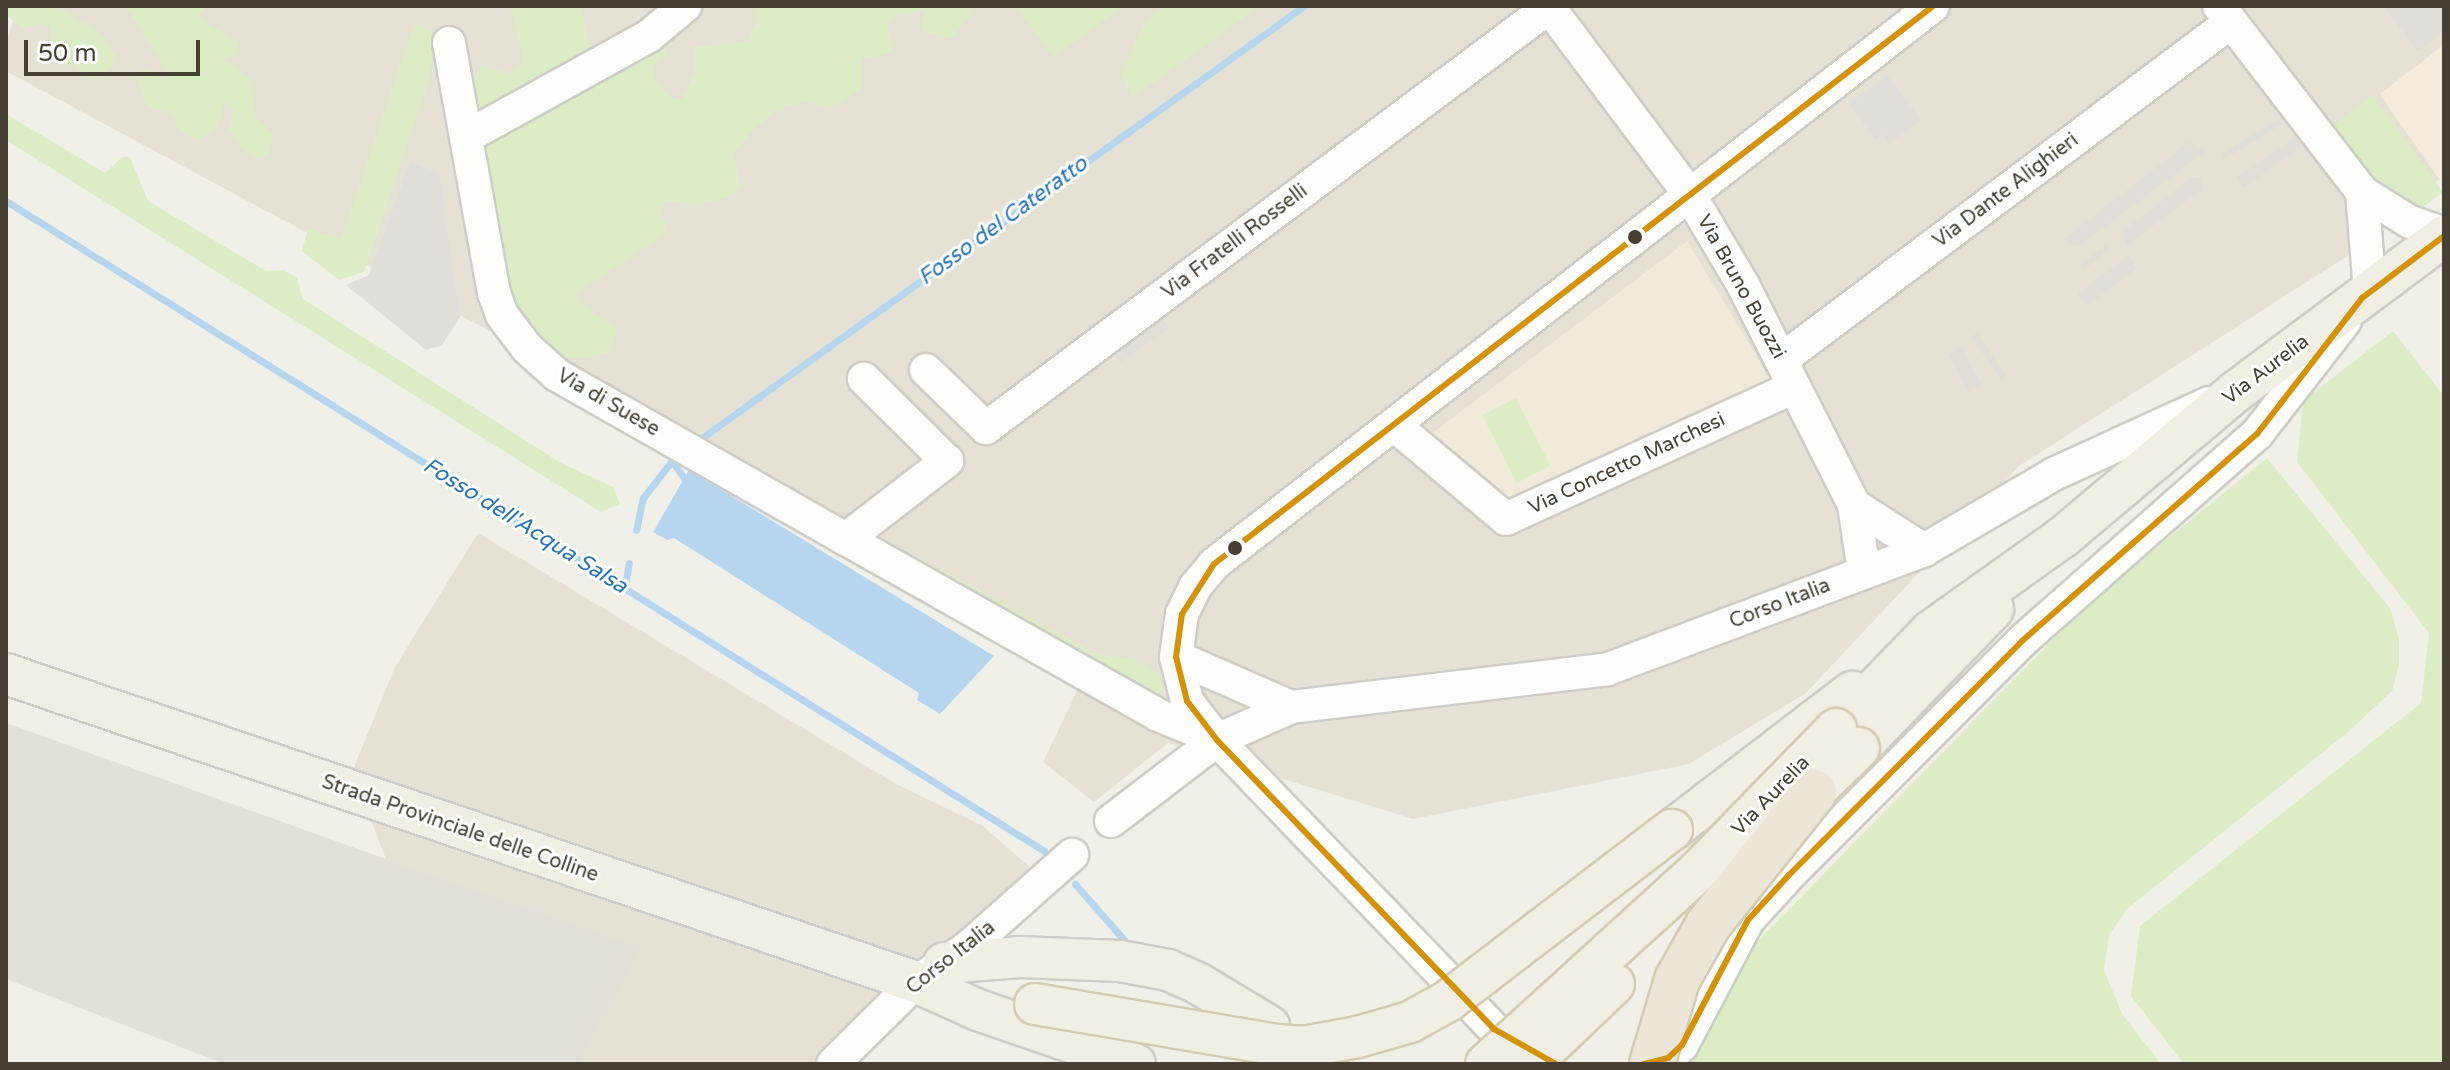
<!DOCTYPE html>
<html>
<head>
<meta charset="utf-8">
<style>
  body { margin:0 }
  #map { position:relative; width:2450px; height:1070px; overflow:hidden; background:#f0efe8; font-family:"Varela Round",sans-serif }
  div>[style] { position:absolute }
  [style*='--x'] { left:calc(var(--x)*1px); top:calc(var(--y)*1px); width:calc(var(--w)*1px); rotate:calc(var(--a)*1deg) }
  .residential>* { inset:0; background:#e5e1d5 }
  .commercial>* { inset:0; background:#f4ebda }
  .industrial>* { inset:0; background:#e3e0d9 }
  .education>* { inset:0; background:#efeada }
  .green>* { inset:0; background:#dcedc6; transform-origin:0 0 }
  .parking>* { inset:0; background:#dfded8; transform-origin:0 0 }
  .water>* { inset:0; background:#b6d6f0 }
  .stream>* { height:7px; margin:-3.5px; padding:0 3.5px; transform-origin:3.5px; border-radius:3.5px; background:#b6d6f0 }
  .roads { filter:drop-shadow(2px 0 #ceccc6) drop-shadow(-2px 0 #ceccc6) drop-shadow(0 2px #ceccc6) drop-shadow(0 -2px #ceccc6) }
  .minor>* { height:32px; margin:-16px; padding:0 16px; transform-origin:16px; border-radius:16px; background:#fdfdfc }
  .major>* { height:40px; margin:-20px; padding:0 20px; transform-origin:20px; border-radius:20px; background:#f1eee3 }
  .bridges { filter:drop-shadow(2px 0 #d3ccb4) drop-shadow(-2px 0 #d3ccb4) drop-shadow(0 2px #d3ccb4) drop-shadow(0 -2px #d3ccb4) }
  .major-bridge>* { height:40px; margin:-20px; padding:0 20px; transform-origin:20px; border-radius:20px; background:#f1eee3 }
  .highway-bridge>* { height:44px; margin:-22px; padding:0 22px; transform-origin:22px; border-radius:22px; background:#ece6d8 }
  .bus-1>* { height:6px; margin:-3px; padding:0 3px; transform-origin:3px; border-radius:3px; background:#d4920a }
  .dots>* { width:22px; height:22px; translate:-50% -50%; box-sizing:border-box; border:4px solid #fff; border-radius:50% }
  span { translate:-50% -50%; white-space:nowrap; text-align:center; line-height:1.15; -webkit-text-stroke:6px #fff; paint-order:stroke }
  .street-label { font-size:20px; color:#464034 }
  .water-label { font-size:22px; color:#2774b9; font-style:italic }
  .frame { position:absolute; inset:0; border:8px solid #464034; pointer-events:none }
  .scale { position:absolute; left:24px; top:40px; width:176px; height:36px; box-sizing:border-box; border:4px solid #464034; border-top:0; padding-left:10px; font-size:24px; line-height:28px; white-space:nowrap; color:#464034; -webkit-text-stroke:6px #fff; paint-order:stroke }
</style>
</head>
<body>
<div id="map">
  <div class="residential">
    <i style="clip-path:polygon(18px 6px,2444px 6px,2444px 45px,2380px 94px,2439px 179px,2349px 255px,2019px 466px,1806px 693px,1689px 764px,1413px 819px,1168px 743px,1094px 802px,1043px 762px,1094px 656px,6px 71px,6px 42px)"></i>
    <i style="clip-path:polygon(478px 533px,896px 784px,983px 826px,1032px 869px,826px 1064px,579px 1064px,639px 947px,386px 859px,352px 772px,395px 667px)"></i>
  </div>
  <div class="commercial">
    <i style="clip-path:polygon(2444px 45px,2444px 186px,2380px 94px)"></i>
  </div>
  <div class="industrial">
    <i style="clip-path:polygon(6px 723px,386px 859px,640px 947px,579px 1064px,224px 1064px,6px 979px)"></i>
  </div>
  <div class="education">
    <i style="clip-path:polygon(1687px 241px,1771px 380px,1512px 508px,1431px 434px)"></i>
  </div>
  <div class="green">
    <i style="clip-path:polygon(6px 6px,56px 6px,101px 34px,118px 60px,101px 80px,91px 79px,51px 51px,50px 27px,43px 23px,23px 28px,6px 15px)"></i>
    <i style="clip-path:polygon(126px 6px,208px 6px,199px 14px,205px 22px,240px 43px,235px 56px,224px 59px,251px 79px,255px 117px,273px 134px,269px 154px,256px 159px,243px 150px,229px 129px,233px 108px,225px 101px,218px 126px,199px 140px,180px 132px,171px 113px,147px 106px,136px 76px,144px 69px,162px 79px,166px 70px)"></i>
    <i style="clip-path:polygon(510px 6px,581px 6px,589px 49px,602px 48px,620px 31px,664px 40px,666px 53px,654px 66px,655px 78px,670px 97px,681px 100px,695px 73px,695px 47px,747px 42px,757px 21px,755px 6px,969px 6px,973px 12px,951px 39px,926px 33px,921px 27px,926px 10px,895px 16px,887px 25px,893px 48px,889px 53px,862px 59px,861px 89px,830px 108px,805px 101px,776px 110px,753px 130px,734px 153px,740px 186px,734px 195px,696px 205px,665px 201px,660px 213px,667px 228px,663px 235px,577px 293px,581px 304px,617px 329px,610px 352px,587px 358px,562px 357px,545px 348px,495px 281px,465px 88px,482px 66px,511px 74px,523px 60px)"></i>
    <i style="clip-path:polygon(1016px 6px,1102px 9px,1124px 6px,1053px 57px)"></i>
    <i style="clip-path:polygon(1165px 6px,1260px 6px,1132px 98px,1121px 74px,1145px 22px)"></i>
    <i style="clip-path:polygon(414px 24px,432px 31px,431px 74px,364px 272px,339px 280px,302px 251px,308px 229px,341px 239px)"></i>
    <i style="clip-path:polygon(2373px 95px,2443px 192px,2422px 208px,2371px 182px,2330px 128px)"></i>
    <i style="clip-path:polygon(6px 114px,105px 173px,122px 157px,130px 157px,148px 201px,266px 271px,283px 270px,297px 278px,303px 299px,561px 463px,613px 487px,620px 504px,601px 512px,6px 140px)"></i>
    <i style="clip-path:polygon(2393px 331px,2444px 396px,2444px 1064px,2184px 1064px,2131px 996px,2140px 926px,2421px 703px,2429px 633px,2297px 462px,2303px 401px)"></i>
    <i style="left:1516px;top:398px;width:76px;height:38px;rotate:63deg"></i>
    <i style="clip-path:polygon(2267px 458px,2390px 608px,2399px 639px,2399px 664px,2392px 691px,2348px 732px,2127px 909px,2109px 935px,2104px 970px,2122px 1014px,2161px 1064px,1672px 1064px,1688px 1058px,1755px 944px,2091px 601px)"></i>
    <i style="clip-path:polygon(867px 530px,1099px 655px,1130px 658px,1159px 674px,1163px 691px,1152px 696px,866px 540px)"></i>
  </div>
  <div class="parking">
    <i style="clip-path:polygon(2383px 6px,2444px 6px,2444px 31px,2418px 51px)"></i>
    <i style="clip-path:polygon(1887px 75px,1921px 120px,1889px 144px,1882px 134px,1875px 139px,1849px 103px)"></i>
    <i style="left:2279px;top:119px;width:6px;height:67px;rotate:59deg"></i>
    <i style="left:2295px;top:137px;width:12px;height:71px;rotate:55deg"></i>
    <i style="clip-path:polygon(2189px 142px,2205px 152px,2077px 248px,2064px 239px)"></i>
    <i style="clip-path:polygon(410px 162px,439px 173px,460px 317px,442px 345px,426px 350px,346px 285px,369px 275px)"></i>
    <i style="clip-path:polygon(2192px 177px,2200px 177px,2202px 189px,2126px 246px,2123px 231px)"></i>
    <i style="left:2105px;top:245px;width:6px;height:34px;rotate:51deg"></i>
    <i style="left:2128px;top:256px;width:15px;height:63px;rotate:53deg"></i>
    <i style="left:1158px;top:312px;width:19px;height:59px;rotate:54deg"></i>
    <i style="left:1977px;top:333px;width:51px;height:7px;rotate:55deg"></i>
    <i style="left:1962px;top:348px;width:41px;height:15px;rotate:62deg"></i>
  </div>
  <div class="water">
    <i style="clip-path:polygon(689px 470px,994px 656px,940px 714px,917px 700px,919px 693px,674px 538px,667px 540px,653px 532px)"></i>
  </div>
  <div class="stream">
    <i style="--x:6;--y:201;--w:1225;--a:32.05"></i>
    <i style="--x:703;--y:437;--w:740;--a:-35.65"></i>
    <i style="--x:671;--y:460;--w:29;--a:54"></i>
    <i style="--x:636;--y:530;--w:33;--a:-78"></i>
    <i style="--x:643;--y:498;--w:51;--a:-52.2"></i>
    <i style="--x:625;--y:587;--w:24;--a:-81"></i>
    <i style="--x:1075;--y:884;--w:76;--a:48.7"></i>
  </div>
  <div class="roads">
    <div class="minor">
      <i style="--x:1548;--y:6;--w:235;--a:53.1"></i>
      <i style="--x:1689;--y:194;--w:106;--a:59.3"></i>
      <i style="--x:1743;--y:285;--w:246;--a:63.2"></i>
      <i style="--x:2219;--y:6;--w:235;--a:52.4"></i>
      <i style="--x:2362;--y:192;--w:57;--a:32"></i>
      <i style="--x:2410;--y:222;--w:36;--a:19"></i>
      <i style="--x:449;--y:43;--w:254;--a:79.8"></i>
      <i style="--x:494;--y:293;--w:23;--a:70"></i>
      <i style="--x:502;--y:315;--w:41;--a:52.9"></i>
      <i style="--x:527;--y:348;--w:40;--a:42"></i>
      <i style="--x:557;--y:375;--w:332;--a:29.6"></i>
      <i style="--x:846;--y:539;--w:358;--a:29.4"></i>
      <i style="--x:1158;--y:715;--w:61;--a:22.3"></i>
      <i style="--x:466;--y:137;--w:209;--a:-28.9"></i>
      <i style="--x:649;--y:36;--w:47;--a:-39.8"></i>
      <i style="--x:2362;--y:192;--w:99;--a:85.4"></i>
      <i style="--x:1781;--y:360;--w:563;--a:-36.91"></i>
      <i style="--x:926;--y:370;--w:83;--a:44"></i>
      <i style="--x:986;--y:428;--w:705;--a:-36.76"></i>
      <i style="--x:1394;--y:425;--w:146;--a:40"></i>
      <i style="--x:1506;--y:519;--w:317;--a:-24.6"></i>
      <i style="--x:846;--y:539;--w:128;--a:-37.7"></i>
      <i style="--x:947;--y:461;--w:117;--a:-135.3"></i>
      <i style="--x:1864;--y:572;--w:68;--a:-98.5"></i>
      <i style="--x:1854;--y:505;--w:83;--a:32.7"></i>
      <i style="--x:1176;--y:657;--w:125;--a:23.5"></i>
      <i style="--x:1111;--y:821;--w:133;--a:-37.4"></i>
      <i style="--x:1217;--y:740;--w:81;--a:-24"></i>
      <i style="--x:1291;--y:707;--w:319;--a:-6.8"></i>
      <i style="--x:1608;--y:669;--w:338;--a:-20.6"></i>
      <i style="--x:1924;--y:550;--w:151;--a:-30.3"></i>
      <i style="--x:2054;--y:474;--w:170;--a:-24.6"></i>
      <i style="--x:1447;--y:979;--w:332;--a:-133.9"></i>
      <i style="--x:1217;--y:740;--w:49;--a:-127.6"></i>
      <i style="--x:1187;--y:701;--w:45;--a:-104"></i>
      <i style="--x:1176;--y:657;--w:43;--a:-82.1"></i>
      <i style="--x:1182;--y:614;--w:30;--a:-64"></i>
      <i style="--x:1195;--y:587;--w:30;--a:-50"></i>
      <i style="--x:1214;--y:564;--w:910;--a:-37.81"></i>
      <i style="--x:1471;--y:1005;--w:33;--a:46"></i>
      <i style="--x:1668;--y:1058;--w:19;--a:-43"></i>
      <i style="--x:1682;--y:1045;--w:141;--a:-62.2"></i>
      <i style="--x:1748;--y:920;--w:61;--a:-47.7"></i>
      <i style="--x:1789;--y:875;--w:330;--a:-45.1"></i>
      <i style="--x:2022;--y:641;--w:313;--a:-41.4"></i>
      <i style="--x:2257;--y:434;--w:143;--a:-52.1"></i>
      <i style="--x:833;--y:1064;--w:117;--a:-44.7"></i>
      <i style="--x:916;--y:982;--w:60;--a:-33.4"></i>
      <i style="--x:966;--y:949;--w:142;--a:-41.6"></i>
    </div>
    <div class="major">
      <i style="--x:6;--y:674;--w:961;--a:18.7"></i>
      <i style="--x:916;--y:982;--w:68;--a:24.3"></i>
      <i style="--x:978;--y:1010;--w:166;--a:19"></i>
      <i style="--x:1836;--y:729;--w:136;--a:-45.9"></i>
      <i style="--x:1931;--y:631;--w:162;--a:-35.5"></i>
      <i style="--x:2063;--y:537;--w:225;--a:-40.1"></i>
      <i style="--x:2235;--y:392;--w:261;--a:-36.7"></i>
      <i style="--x:1859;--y:748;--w:193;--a:-46"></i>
      <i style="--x:1672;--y:830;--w:227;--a:-37.5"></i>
      <i style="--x:944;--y:963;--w:76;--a:-4.5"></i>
      <i style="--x:1020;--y:957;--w:100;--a:2.3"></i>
      <i style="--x:1120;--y:961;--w:49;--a:10.6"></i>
      <i style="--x:1168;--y:970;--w:34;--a:24"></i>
      <i style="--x:1199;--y:984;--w:82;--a:31"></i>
    </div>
  </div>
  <div class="bridges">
    <div class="major-bridge">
      <i style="--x:1790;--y:815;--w:96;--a:-44.2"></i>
      <i style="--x:1035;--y:1004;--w:245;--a:9.6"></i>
      <i style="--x:1277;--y:1045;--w:26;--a:4"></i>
      <i style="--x:1303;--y:1047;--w:56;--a:-10.3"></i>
      <i style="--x:1358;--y:1037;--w:54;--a:-16.1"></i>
      <i style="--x:1410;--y:1022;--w:43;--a:-28.9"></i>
      <i style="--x:1448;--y:1001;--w:282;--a:-37.4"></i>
      <i style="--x:1486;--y:1064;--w:287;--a:-42.3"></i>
      <i style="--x:1698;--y:871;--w:198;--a:-45.8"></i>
      <i style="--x:1530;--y:1064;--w:116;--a:-43.6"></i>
    </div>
    <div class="highway-bridge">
      <i style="--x:1652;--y:1064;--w:88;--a:-73.4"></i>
      <i style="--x:1677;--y:980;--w:63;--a:-60.6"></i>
      <i style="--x:1708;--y:925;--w:170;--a:-51.4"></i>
    </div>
  </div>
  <div class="bus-1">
    <i style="--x:1556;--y:1064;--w:71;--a:-150.6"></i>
    <i style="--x:1494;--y:1029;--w:400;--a:-133.8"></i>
    <i style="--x:1217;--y:740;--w:49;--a:-127.6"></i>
    <i style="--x:1187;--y:701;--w:45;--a:-104"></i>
    <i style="--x:1176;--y:657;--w:43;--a:-82.1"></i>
    <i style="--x:1182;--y:614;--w:59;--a:-57.4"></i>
    <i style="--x:1214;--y:564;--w:910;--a:-37.81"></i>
    <i style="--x:1644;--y:1064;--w:25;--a:-14"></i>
    <i style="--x:1668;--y:1058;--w:19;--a:-43"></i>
    <i style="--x:1682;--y:1045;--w:141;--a:-62.2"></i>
    <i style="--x:1748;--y:920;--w:61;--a:-47.7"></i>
    <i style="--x:1789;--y:875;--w:330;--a:-45.1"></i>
    <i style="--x:2022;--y:641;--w:313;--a:-41.4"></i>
    <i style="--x:2257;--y:434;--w:172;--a:-52.3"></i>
    <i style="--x:2362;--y:298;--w:103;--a:-37.1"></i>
  </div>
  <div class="dots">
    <i style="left:1635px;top:237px;background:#464034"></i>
    <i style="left:1235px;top:548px;background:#464034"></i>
  </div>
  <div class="street-label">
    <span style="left:2006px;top:191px;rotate:-37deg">Via Dante Alighieri</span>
    <span style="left:1235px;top:242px;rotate:-37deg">Via Fratelli Rosselli</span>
    <span style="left:1741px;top:287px;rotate:61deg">Via Bruno Buozzi</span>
    <span style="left:2266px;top:370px;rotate:-37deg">Via Aurelia</span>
    <span style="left:608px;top:403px;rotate:30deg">Via di Suese</span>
    <span style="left:1627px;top:464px;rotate:-25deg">Via Concetto Marchesi</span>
    <span style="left:1780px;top:604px;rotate:-21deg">Corso Italia</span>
    <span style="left:1771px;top:796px;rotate:-46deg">Via Aurelia</span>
    <span style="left:460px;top:829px;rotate:19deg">Strada Provinciale delle Colline</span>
    <span style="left:951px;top:958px;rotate:-38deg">Corso Italia</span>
  </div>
  <div class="water-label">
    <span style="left:1003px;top:221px;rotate:-36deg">Fosso del Cateratto</span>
    <span style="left:525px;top:526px;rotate:32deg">Fosso dell'Acqua Salsa</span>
  </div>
  <div class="frame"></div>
  <div class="scale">50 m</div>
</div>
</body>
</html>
